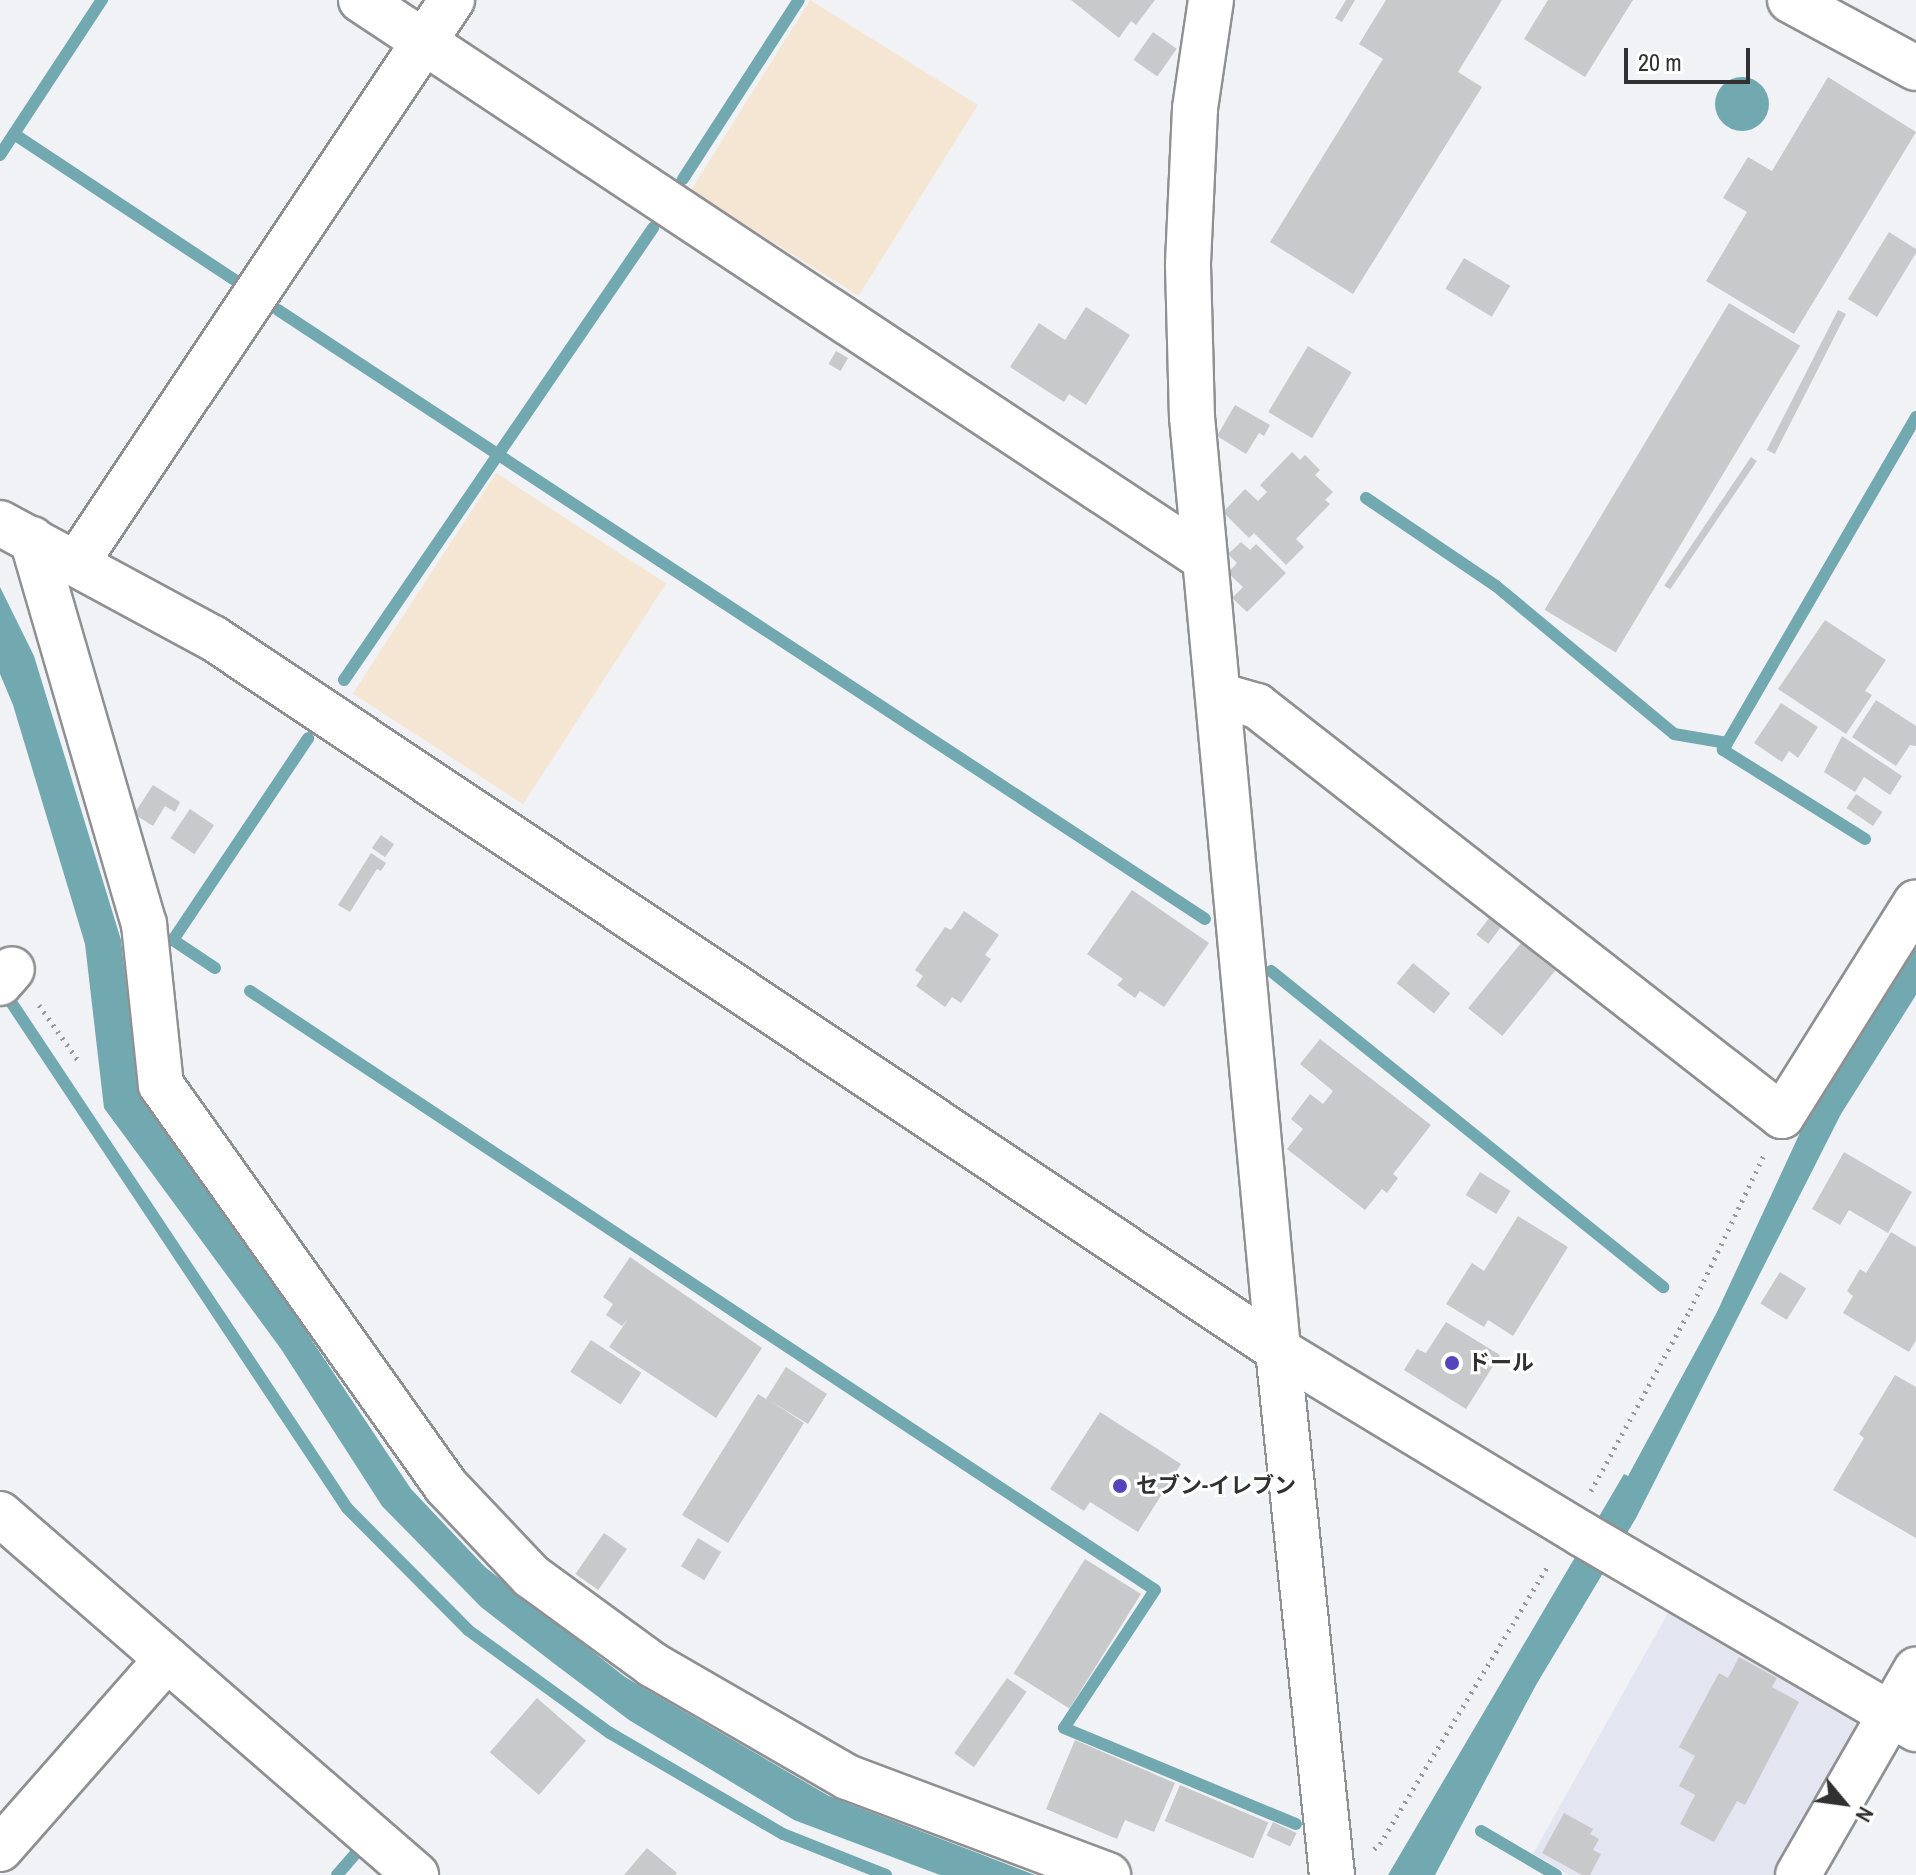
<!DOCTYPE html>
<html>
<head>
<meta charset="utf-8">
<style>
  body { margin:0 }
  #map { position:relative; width:1916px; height:1875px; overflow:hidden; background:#f1f2f5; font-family:"Archivo Narrow","Noto Sans JP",sans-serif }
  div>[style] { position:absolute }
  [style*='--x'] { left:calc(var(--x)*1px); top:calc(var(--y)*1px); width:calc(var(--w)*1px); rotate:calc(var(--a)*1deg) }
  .built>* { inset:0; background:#e3e6f0 }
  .industrial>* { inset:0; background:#f5e6d3; transform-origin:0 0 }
  .water>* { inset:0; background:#72a9b1 }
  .round { border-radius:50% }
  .stream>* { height:12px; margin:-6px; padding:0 6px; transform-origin:6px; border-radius:6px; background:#72a9b1 }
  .building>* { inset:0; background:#c8c9cb; transform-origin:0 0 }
  .path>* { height:5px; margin-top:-2.5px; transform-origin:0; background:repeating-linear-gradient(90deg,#98999b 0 2px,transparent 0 8px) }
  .roads { filter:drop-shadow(2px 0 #8f9092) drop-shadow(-2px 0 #8f9092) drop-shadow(0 2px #8f9092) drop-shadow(0 -2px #8f9092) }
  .street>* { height:44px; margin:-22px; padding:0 22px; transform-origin:22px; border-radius:22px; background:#fff }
  .secondary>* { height:44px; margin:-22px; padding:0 22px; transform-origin:22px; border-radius:22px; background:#fff }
  .dots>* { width:22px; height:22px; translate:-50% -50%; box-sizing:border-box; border:4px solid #fff; border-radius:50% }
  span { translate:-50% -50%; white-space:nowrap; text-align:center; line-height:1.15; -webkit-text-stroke:6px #fff; paint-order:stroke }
  .poi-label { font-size:22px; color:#313132; font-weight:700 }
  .left { translate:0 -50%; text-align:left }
  .north { position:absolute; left:1804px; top:1763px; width:80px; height:80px; -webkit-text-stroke:6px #fff; paint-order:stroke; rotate:119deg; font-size:22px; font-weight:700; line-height:32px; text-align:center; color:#313132 }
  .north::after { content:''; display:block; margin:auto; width:28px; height:36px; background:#313132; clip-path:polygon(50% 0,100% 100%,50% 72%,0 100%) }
  .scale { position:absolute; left:1624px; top:48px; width:126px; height:36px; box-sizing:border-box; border:4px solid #313132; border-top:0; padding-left:10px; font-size:24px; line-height:28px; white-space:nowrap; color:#313132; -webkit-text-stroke:6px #fff; paint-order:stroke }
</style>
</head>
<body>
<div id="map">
  <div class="built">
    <i style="clip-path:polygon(1668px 1613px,1855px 1718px,1854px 1745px,1779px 1875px,1569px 1875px,1533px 1854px)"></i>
  </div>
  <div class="industrial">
    <i style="left:810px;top:0;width:198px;height:225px;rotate:32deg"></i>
    <i style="left:496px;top:473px;width:203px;height:263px;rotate:33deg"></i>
  </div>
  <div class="water">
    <i class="round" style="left:1715px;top:77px;width:54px;height:54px"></i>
    <i style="clip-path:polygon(0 587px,34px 656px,121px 940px,139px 1093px,193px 1162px,411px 1489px,485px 1567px,625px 1677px,829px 1796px,1035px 1875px,940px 1875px,794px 1820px,629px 1720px,556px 1665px,481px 1607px,382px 1506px,281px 1349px,104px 1108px,85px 944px,13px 705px,0 674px)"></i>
    <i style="clip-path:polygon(1916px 937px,1916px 995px,1841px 1114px,1636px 1518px,1536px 1685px,1435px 1875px,1388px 1875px,1624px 1474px,1628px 1476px,1717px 1312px,1817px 1096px)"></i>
  </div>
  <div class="stream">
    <i style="--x:14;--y:134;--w:266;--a:33.5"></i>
    <i style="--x:0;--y:155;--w:186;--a:-56.7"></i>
    <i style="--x:683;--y:179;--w:213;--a:-57.1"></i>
    <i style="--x:278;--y:310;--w:1109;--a:33.3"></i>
    <i style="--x:1366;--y:498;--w:157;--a:34.1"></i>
    <i style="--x:1496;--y:586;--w:231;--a:39.7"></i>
    <i style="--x:1674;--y:734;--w:54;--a:9.6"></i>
    <i style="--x:344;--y:680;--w:548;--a:-55.64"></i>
    <i style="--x:1865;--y:839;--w:168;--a:-147.9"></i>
    <i style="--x:1723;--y:750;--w:385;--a:-59.9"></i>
    <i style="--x:215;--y:968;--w:50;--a:-146.3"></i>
    <i style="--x:173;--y:940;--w:243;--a:-56.2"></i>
    <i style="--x:1271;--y:971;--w:504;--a:38.87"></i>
    <i style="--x:250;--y:991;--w:1085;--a:33.5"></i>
    <i style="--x:1155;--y:1590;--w:165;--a:123.4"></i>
    <i style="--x:1064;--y:1728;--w:251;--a:22.5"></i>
    <i style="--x:9;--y:999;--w:611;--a:56.41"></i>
    <i style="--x:347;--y:1508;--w:172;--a:45.2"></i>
    <i style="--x:468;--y:1630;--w:175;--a:36"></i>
    <i style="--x:610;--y:1733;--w:200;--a:30.3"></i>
    <i style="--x:783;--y:1834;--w:111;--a:21.7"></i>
    <i style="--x:1481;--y:1831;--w:87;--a:30.4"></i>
    <i style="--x:337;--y:1875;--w:28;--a:-49"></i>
  </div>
  <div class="building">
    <i style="clip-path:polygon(1071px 0,1155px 0,1136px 25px,1131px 21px,1119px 38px)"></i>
    <i style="clip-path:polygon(1346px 0,1355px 0,1342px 22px,1335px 18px)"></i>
    <i style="clip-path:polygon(1386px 0,1502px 0,1458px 72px,1482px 87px,1353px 294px,1270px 242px,1383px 59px,1359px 44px)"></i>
    <i style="clip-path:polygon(1548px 0,1633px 0,1585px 77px,1524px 39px)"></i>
    <i style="left:1153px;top:32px;width:29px;height:34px;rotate:35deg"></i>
    <i style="clip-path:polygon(1828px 77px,1916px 132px,1794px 334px,1706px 281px,1747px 212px,1723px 198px,1748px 157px,1772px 171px)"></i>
    <i style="clip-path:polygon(1889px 232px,1916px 249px,1916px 253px,1877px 317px,1848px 299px)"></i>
    <i style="left:1464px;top:258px;width:54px;height:36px;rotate:31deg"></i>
    <i style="left:1729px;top:303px;width:83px;height:358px;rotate:31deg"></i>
    <i style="clip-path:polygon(1086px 307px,1130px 335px,1086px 405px,1069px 394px,1064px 402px,1010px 367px,1039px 323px,1065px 340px)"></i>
    <i style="left:1838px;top:310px;width:9px;height:157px;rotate:27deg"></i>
    <i style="left:1308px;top:346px;width:51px;height:77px;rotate:31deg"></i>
    <i style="left:836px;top:351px;width:14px;height:15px;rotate:30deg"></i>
    <i style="clip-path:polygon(1235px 405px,1270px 425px,1264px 436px,1259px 433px,1246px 454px,1217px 436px)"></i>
    <i style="clip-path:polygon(1292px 452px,1300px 460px,1305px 455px,1320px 470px,1315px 475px,1333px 492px,1325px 500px,1330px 504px,1296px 539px,1304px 547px,1286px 565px,1254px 533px,1249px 538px,1223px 512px,1245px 489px,1258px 501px,1267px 492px,1260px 485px)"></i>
    <i style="left:1751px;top:457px;width:7px;height:155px;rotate:34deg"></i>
    <i style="clip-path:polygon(1241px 542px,1250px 550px,1256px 544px,1286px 573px,1247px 612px,1232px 598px,1243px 587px,1228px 573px,1237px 563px,1228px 554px)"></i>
    <i style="clip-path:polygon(1825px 620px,1886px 660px,1865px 691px,1872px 695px,1846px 734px,1778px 689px)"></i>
    <i style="clip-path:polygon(1876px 700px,1916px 726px,1916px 746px,1910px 745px,1896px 766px,1852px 737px)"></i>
    <i style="clip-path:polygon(1781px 703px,1818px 727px,1798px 758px,1789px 751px,1782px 762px,1754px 743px)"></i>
    <i style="clip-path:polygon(1842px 736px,1902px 776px,1890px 795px,1864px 777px,1855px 792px,1824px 772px)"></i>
    <i style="clip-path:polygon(153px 785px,180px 802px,175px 812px,165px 806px,153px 826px,134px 814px)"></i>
    <i style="left:1856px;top:794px;width:32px;height:17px;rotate:34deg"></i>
    <i style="left:190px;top:809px;width:29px;height:35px;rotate:34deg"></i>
    <i style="left:381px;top:835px;width:16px;height:16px;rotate:35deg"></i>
    <i style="clip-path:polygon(371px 853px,386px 863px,381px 871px,377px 869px,350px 912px,338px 905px)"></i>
    <i style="clip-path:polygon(1132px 890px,1209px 943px,1164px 1007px,1140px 991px,1135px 998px,1117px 985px,1123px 979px,1087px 954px)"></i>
    <i style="clip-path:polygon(964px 911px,999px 935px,985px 955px,991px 959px,961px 1003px,952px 997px,945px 1007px,916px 986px,923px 976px,915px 970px,945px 927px,951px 930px)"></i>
    <i style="left:1489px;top:918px;width:15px;height:21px;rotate:37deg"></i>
    <i style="left:1521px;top:943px;width:44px;height:84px;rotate:39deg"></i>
    <i style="left:1413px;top:963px;width:48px;height:26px;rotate:39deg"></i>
    <i style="clip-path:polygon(1320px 1039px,1431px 1125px,1393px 1174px,1398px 1178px,1387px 1193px,1382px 1189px,1365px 1210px,1287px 1149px,1303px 1129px,1291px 1119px,1310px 1094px,1323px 1104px,1333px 1091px,1300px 1064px)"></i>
    <i style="clip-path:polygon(1844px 1152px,1912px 1192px,1888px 1233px,1849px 1210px,1840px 1225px,1812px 1209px)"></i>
    <i style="left:1480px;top:1172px;width:36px;height:27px;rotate:32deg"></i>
    <i style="clip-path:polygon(1518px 1216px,1568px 1247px,1513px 1336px,1488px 1320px,1484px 1327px,1446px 1304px,1472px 1263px,1484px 1271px)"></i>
    <i style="clip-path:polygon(1891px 1232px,1916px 1247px,1916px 1340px,1909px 1352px,1843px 1313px,1853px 1296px,1847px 1291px,1860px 1269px,1866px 1273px)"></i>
    <i style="clip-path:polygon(630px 1257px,762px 1348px,716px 1418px,609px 1347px,628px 1319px,622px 1326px,606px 1315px,613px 1304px,603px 1297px)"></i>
    <i style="left:1780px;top:1272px;width:31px;height:37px;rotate:32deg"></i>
    <i style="clip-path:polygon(1446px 1322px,1500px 1355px,1466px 1409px,1404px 1370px,1417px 1349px,1426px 1353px)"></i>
    <i style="left:591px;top:1340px;width:60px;height:38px;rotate:33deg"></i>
    <i style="clip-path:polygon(786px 1367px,827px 1394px,808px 1424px,769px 1400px,804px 1423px,728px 1543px,682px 1515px,758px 1394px,766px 1399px)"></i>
    <i style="clip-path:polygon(1895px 1375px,1916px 1387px,1916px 1538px,1833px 1490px,1864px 1438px,1859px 1434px)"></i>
    <i style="clip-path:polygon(1100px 1412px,1181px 1464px,1138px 1532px,1090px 1502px,1084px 1511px,1050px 1489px)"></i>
    <i style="left:604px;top:1533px;width:28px;height:50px;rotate:35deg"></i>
    <i style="left:698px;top:1538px;width:27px;height:33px;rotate:31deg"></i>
    <i style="left:1085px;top:1559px;width:66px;height:135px;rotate:32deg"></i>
    <i style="clip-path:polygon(1739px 1657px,1777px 1678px,1772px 1687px,1799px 1702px,1745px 1805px,1737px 1801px,1714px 1842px,1680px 1824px,1695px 1795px,1679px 1786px,1695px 1756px,1679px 1747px,1719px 1673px,1728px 1678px)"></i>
    <i style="left:1007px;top:1678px;width:24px;height:92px;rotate:35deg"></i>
    <i style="left:537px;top:1698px;width:65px;height:72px;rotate:41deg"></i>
    <i style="clip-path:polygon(1075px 1740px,1175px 1783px,1154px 1832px,1125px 1820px,1117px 1839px,1046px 1809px)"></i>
    <i style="left:1180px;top:1785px;width:96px;height:39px;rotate:23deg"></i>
    <i style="clip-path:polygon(1564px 1813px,1593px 1829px,1590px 1834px,1599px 1839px,1593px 1850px,1601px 1854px,1590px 1875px,1582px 1875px,1542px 1853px)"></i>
    <i style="left:1273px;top:1822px;width:26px;height:15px;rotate:25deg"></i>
    <i style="clip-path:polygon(647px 1848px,677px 1873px,675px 1875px,624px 1875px)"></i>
  </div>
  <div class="path">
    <i style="--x:39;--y:1005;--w:67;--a:54.7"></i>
    <i style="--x:1591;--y:1491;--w:206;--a:-61.3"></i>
    <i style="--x:1690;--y:1310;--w:172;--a:-64.5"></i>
    <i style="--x:1374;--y:1849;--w:8;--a:-40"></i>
    <i style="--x:1380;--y:1844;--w:326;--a:-58.9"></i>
  </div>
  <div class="roads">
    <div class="street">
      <i style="--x:361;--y:0;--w:1012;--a:33.52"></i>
      <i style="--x:1211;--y:0;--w:110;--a:98.4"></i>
      <i style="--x:1195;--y:109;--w:156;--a:92.6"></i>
      <i style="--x:1188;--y:265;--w:152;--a:88.5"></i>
      <i style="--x:1192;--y:417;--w:937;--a:84.73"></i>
      <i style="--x:1278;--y:1350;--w:528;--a:84.13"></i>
      <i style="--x:1790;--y:0;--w:143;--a:28.4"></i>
      <i style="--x:32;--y:539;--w:401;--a:73.8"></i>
      <i style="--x:144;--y:924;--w:162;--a:84"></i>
      <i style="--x:161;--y:1085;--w:492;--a:54.6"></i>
      <i style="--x:446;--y:1486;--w:124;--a:46.6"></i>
      <i style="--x:531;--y:1576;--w:151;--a:36.1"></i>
      <i style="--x:653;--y:1665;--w:224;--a:30"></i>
      <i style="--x:847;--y:1777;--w:279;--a:20.6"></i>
      <i style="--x:77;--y:562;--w:676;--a:-56.29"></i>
      <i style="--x:1218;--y:695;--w:41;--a:15.8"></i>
      <i style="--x:1257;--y:706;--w:666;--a:37.99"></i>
      <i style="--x:1782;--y:1116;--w:252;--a:-57.9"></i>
      <i style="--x:0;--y:983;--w:18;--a:-49"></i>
      <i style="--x:0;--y:1514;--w:551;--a:40.95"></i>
      <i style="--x:0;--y:1849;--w:253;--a:-48.7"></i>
      <i style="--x:1798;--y:1875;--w:237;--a:-60.1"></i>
    </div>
    <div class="secondary">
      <i style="--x:0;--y:523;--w:242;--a:28.4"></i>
      <i style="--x:213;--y:638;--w:1281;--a:33.76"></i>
      <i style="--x:1278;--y:1350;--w:355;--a:31.2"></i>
      <i style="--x:1582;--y:1534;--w:387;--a:30.3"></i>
    </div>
  </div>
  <div class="dots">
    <i style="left:1452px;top:1363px;background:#5644bc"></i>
    <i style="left:1120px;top:1486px;background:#5644bc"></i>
  </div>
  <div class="poi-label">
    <span class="left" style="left:1468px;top:1363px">ドール</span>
    <span class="left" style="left:1136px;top:1486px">セブン-イレブン</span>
  </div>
  <div class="north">N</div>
  <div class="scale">20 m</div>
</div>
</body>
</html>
